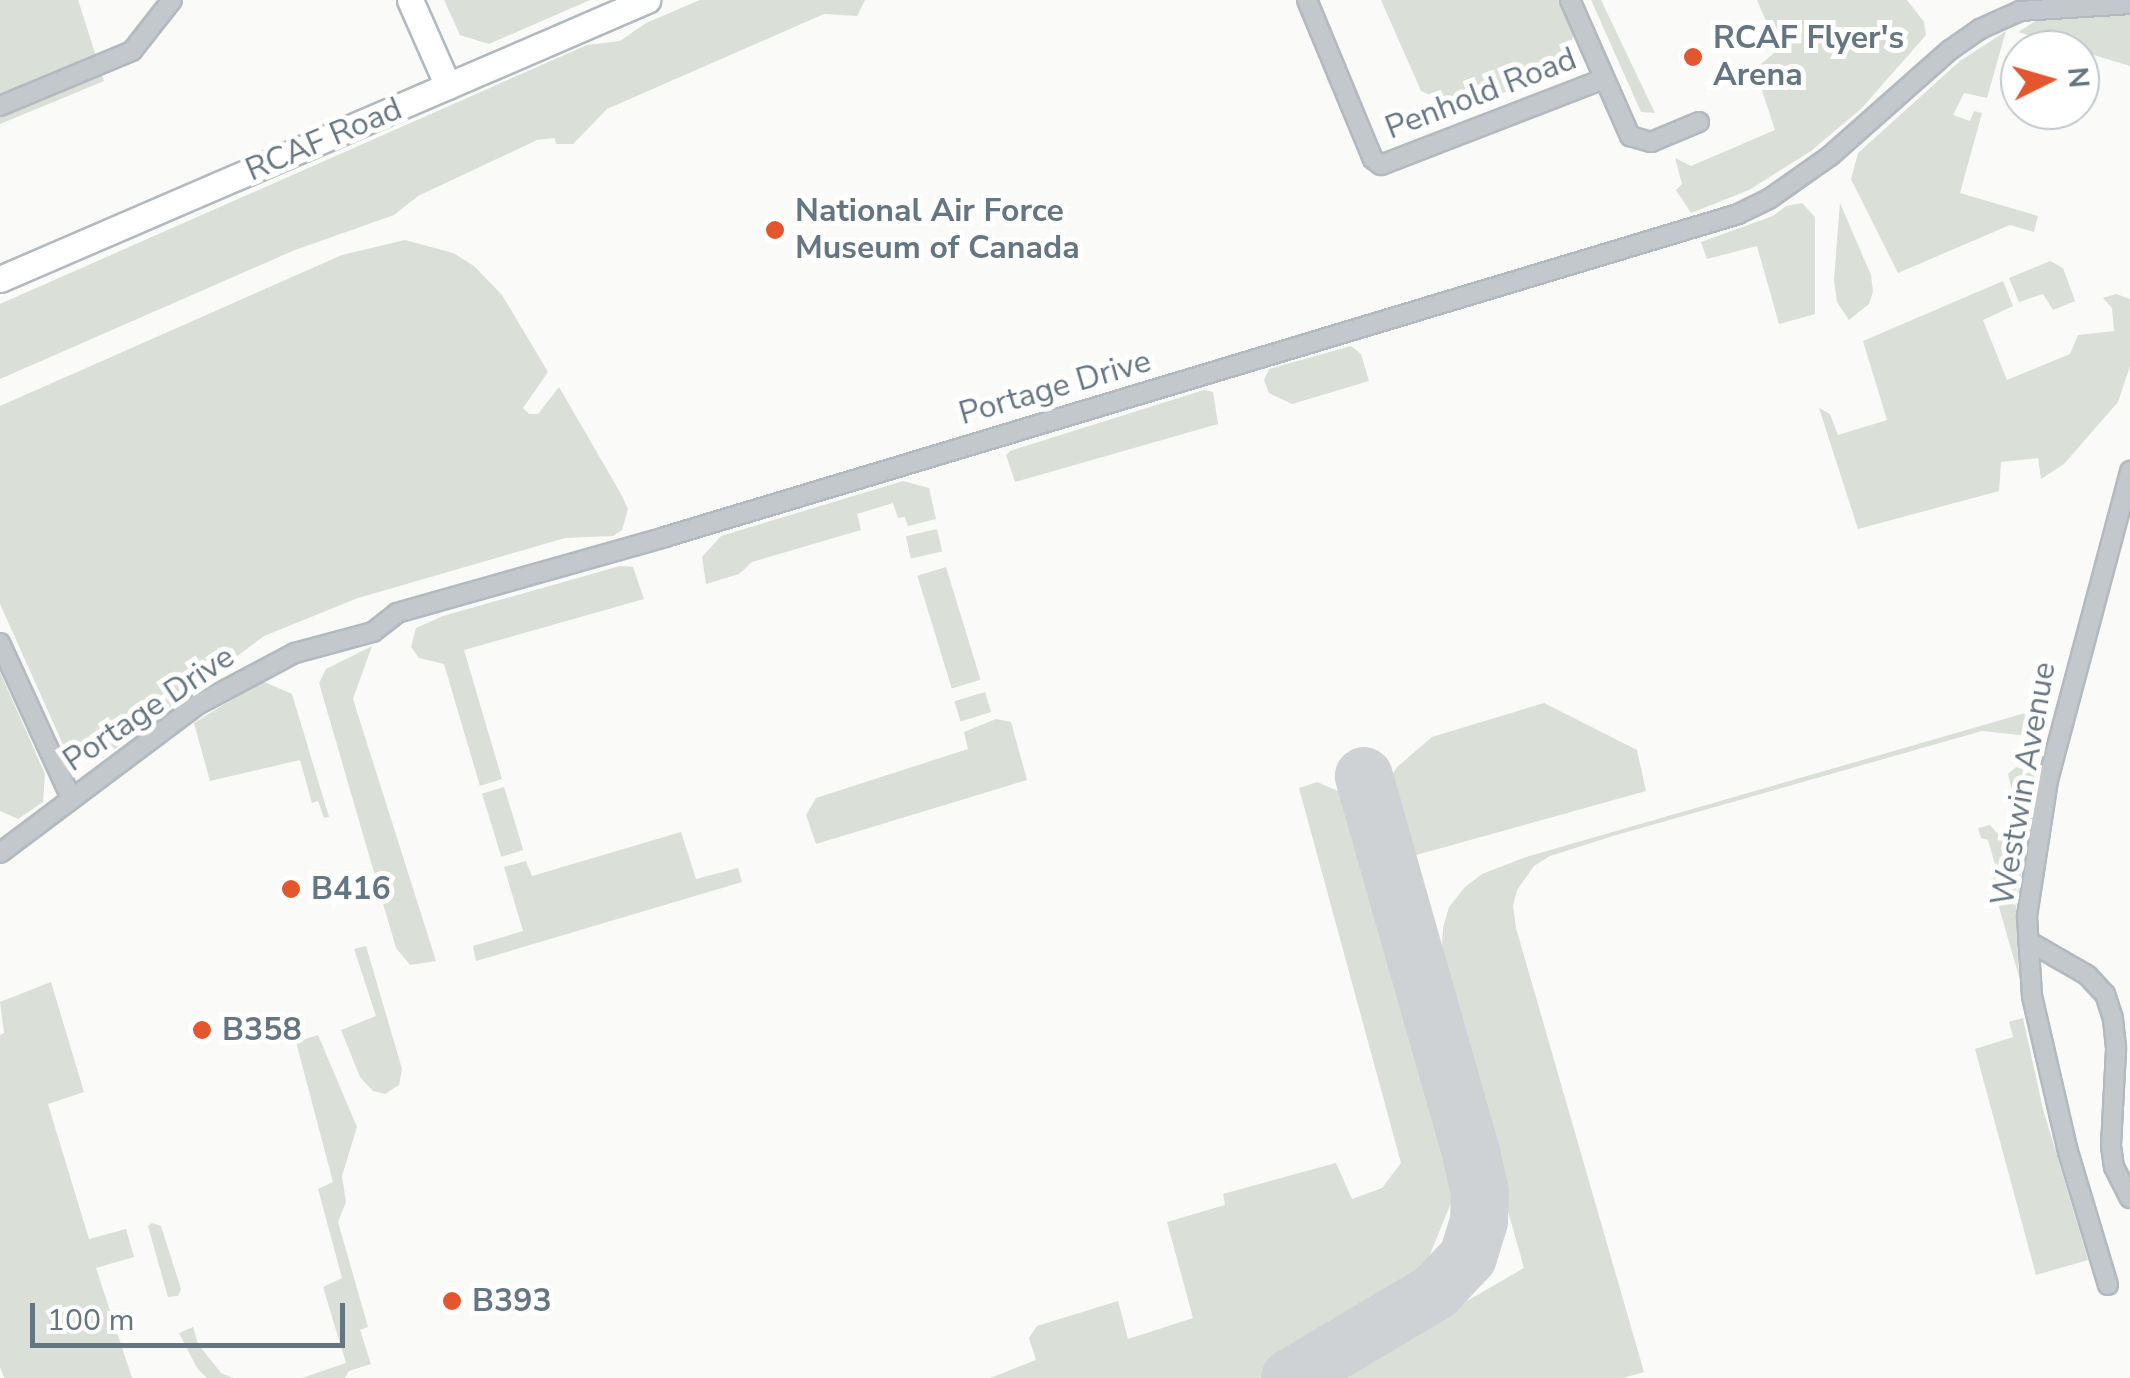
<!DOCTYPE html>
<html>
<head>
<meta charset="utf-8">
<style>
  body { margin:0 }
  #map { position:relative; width:2130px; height:1378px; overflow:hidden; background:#fafaf8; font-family:"Nunito Sans",sans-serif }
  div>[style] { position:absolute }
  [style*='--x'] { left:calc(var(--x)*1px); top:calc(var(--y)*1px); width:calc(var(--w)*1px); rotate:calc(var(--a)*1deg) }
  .green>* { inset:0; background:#dadfd7; transform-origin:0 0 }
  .taxiway>* { height:58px; margin:-29px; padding:0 29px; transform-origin:29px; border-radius:29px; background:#ced2d4 }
  .roads { filter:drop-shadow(2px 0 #b3babf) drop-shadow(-2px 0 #b3babf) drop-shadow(0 2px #b3babf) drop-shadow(0 -2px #b3babf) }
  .street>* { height:18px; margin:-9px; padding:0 9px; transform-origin:9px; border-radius:9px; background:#c3c8cc }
  .secondary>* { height:25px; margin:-12.5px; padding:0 12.5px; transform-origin:12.5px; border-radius:12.5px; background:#fff }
  .dots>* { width:28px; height:28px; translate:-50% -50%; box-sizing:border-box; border:5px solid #fff; border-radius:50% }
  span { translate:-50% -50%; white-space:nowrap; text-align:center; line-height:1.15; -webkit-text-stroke:10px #fff; paint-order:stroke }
  .poi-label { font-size:32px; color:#657683; font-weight:700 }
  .left { translate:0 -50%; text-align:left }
  .street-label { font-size:32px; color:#657683 }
  .north { position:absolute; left:2000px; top:30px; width:100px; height:100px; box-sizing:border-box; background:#fff; border:2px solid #c1c8cd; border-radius:50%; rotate:85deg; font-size:28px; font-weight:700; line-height:40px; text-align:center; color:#657683 }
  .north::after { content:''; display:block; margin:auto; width:35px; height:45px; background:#e4572e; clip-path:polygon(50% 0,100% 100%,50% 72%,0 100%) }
  .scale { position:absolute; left:30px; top:1303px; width:315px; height:45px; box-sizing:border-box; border:5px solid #657683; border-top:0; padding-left:12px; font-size:30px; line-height:35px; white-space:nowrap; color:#657683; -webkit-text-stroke:8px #fff; paint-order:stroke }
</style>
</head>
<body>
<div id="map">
  <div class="green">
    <i style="clip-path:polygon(0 0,78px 0,104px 81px,0 124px)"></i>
    <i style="clip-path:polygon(444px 0,590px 0,489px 44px,460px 35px)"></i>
    <i style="clip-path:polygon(700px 0,865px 0,857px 16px,824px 14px,607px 109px,573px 144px,556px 144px,555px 138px,537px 140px,418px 196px,394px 215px,295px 250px,0 379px,0 304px,587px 45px,620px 41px,646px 23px)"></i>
    <i style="clip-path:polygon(1381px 0,1563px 0,1574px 34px,1564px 62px,1551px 72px,1476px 105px,1456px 106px,1421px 91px)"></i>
    <i style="clip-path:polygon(1591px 0,1601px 0,1655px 113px,1641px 112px)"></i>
    <i style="clip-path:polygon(1757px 0,1907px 0,1924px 22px,1926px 35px,1861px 109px,1811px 151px,1749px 190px,1691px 213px,1676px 190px,1682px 184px,1675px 158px,1691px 166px,1775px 130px,1755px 69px,1773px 54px,1771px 33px)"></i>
    <i style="clip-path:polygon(2114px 12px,2130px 15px,2130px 66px,2018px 32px,2039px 19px)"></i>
    <i style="clip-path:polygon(2006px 31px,1987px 98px,1964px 93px,1953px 115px,1970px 121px,1974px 111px,1982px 113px,1960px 193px,2038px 216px,2034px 232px,2010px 225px,1898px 273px,1851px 179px,1858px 153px,1960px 61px)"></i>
    <i style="clip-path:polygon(1802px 203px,1815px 217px,1815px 314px,1779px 324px,1757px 246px,1707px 259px,1701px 242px,1773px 216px,1786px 206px)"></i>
    <i style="clip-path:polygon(1840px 203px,1871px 275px,1873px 292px,1869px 304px,1849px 320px,1837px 302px,1834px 280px)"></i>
    <i style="clip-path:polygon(405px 240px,453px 253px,474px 266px,502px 295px,548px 372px,523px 408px,529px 414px,538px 414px,559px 387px,621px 494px,628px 509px,622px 530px,613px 536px,565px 538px,358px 598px,264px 636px,103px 758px,89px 760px,65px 749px,0 604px,0 406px,342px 255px)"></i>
    <i style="clip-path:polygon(2050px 261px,2063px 268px,2075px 301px,2053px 310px,2043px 294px,2019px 302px,2009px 278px)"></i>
    <i style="clip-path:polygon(2003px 281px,2013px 306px,1983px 320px,2007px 380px,2070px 354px,2078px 335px,2114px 331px,2112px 308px,2103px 298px,2116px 294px,2130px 299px,2130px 366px,2118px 402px,2064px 464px,2041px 479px,2038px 458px,2001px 462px,1999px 491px,1858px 529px,1819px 408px,1830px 414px,1838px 435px,1887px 420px,1863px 341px)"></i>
    <i style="clip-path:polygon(1351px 346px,1361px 354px,1369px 381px,1292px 404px,1269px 393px,1264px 380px,1269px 369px)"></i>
    <i style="clip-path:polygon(1204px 390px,1213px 392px,1218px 424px,1015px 482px,1006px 455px,1010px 451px)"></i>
    <i style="clip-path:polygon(903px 481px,929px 488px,936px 519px,908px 526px,905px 517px,898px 518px,893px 503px,857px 514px,861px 530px,752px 562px,739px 574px,706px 584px,702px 557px,721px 536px)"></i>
    <i style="left:937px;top:529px;width:23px;height:32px;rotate:77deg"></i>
    <i style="clip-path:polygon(620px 566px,633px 567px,644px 599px,464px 650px,502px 779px,480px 786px,444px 664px,419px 658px,411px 647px,416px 628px,443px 616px)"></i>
    <i style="left:946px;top:567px;width:118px;height:30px;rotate:73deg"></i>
    <i style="clip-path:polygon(372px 646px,353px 699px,436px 961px,410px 965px,396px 948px,319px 683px,326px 669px)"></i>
    <i style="clip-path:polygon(0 672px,45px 774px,43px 802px,18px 819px,0 811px)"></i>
    <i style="clip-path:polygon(262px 681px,292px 694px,329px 817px,324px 818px,318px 801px,312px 803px,300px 760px,210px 781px,194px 723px)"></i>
    <i style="left:985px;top:692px;width:21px;height:32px;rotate:73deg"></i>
    <i style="clip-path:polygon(1544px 703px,1637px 750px,1646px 791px,1409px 857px,1388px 781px,1397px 767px,1432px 737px)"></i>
    <i style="clip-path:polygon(2036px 710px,2043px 733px,2040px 737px,1982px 731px,1613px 836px,1550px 856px,1534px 866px,1517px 890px,1513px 906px,1516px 928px,1644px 1372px,1623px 1378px,1333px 1378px,1524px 1268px,1441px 972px,1443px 928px,1449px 907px,1465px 887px,1482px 874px,1526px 857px)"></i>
    <i style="clip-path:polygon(996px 719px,1011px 722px,1027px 780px,816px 844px,806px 815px,816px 798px,968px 749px,964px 732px)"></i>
    <i style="clip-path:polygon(2016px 767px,2036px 773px,2016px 907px,2019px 977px,1991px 879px,1998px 875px,1988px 840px,1981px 838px,1978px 828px,1990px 825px,2000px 836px,2022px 830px,2008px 774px)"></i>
    <i style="clip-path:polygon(1317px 782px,1350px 796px,1459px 1183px,1418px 1284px,1260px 1378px,990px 1378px,1036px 1360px,1029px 1338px,1037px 1326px,1118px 1301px,1128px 1339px,1193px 1318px,1167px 1222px,1225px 1205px,1223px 1194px,1336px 1163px,1352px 1199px,1382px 1188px,1401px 1163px,1299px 788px)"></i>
    <i style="left:504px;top:787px;width:66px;height:23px;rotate:73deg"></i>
    <i style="clip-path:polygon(681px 832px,696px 879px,738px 868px,742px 882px,476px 961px,473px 946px,523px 931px,504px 867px,526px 861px,532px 876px)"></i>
    <i style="clip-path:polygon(366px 946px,402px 1069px,399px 1085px,385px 1094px,373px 1091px,360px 1077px,341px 1030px,376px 1016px,354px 949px)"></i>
    <i style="clip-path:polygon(51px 982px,84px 1092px,48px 1104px,89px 1239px,126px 1229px,134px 1257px,96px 1268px,132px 1378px,4px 1378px,0 1367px,0 1035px,4px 1033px,0 1002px)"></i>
    <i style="clip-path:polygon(2023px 1018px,2043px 1109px,2088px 1260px,2036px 1275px,1975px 1049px,2013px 1037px,2009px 1022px)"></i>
    <i style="clip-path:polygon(318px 1035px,357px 1127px,342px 1176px,346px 1202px,338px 1222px,368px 1327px,360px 1330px,371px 1364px,349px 1371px,345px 1378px,302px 1378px,346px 1363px,323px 1287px,342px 1278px,318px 1189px,333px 1182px,296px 1042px)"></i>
    <i style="clip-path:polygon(152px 1223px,161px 1226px,181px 1289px,178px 1296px,168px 1297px,148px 1226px)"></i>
    <i style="clip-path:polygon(193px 1327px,198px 1344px,221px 1373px,233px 1378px,207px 1378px,197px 1368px,179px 1333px)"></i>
  </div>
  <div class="taxiway">
    <i style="--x:1290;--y:1378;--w:169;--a:-30.7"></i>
    <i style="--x:1435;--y:1292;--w:48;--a:-46.7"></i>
    <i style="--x:1468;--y:1257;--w:38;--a:-73"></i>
    <i style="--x:1479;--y:1221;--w:29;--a:-88"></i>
    <i style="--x:1480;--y:1192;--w:37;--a:-103"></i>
    <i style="--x:1472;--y:1156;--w:395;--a:-105.9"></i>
  </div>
  <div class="roads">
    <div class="street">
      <i style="--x:1307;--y:0;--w:172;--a:67.5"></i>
      <i style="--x:1373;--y:159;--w:10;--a:37"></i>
      <i style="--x:1381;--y:165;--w:239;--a:-21.1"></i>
      <i style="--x:1570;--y:0;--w:149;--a:66.2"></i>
      <i style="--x:1630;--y:136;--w:22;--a:16"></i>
      <i style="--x:1651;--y:142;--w:52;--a:-22.6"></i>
      <i style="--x:0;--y:106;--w:143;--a:-22.6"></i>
      <i style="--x:132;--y:51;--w:65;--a:-51.9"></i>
      <i style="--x:0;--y:643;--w:170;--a:65.4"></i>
      <i style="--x:0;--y:853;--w:246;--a:-36.9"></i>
      <i style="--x:197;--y:705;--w:111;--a:-28"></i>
      <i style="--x:295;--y:653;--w:81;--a:-15.1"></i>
      <i style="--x:373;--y:632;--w:31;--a:-38"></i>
      <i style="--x:397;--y:613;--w:279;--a:-15.8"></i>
      <i style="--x:665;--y:537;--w:1121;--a:-16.75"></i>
      <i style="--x:1738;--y:214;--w:34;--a:-26"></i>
      <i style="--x:1769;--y:199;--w:75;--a:-35.2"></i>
      <i style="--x:1830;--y:156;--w:160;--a:-41.5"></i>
      <i style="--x:1950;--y:50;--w:37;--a:-35"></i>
      <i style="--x:1980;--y:29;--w:44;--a:-24.2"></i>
      <i style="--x:2020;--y:11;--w:110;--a:-3.6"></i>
      <i style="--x:2028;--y:941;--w:68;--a:30"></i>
      <i style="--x:2087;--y:975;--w:26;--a:47"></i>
      <i style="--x:2105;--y:994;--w:26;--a:72"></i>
      <i style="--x:2113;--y:1019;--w:31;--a:84"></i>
      <i style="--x:2116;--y:1050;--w:96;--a:93"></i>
      <i style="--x:2111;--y:1146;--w:21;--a:82"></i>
      <i style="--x:2114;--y:1167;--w:35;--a:63"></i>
      <i style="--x:2108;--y:1285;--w:139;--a:-106.7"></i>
      <i style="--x:2068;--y:1152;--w:160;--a:-103"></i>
      <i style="--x:2032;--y:996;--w:80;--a:-93.6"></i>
      <i style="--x:2027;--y:916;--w:138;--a:-81.2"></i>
      <i style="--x:2048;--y:780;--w:320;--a:-75.1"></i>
    </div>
    <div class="secondary">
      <i style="--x:410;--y:0;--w:94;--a:66.2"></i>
      <i style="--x:0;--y:279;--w:705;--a:-23.33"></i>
    </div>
  </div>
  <div class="dots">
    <i style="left:1693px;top:57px;background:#e4572e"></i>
    <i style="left:775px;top:230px;background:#e4572e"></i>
    <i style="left:291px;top:889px;background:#e4572e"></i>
    <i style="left:202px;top:1030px;background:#e4572e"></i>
    <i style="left:452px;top:1301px;background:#e4572e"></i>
  </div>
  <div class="poi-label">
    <span class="left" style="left:1713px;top:57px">RCAF Flyer's<br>Arena</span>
    <span class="left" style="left:795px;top:230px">National Air Force<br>Museum of Canada</span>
    <span class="left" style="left:311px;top:889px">B416</span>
    <span class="left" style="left:222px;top:1030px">B358</span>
    <span class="left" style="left:472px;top:1301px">B393</span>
  </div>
  <div class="street-label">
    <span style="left:1481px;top:94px;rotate:-21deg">Penhold Road</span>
    <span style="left:324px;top:140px;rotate:-23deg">RCAF Road</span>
    <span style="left:1055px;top:388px;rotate:-16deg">Portage Drive</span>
    <span style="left:149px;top:709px;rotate:-34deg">Portage Drive</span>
    <span style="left:2024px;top:784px;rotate:-80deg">Westwin Avenue</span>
  </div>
  <div class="north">N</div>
  <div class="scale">100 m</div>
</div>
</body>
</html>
